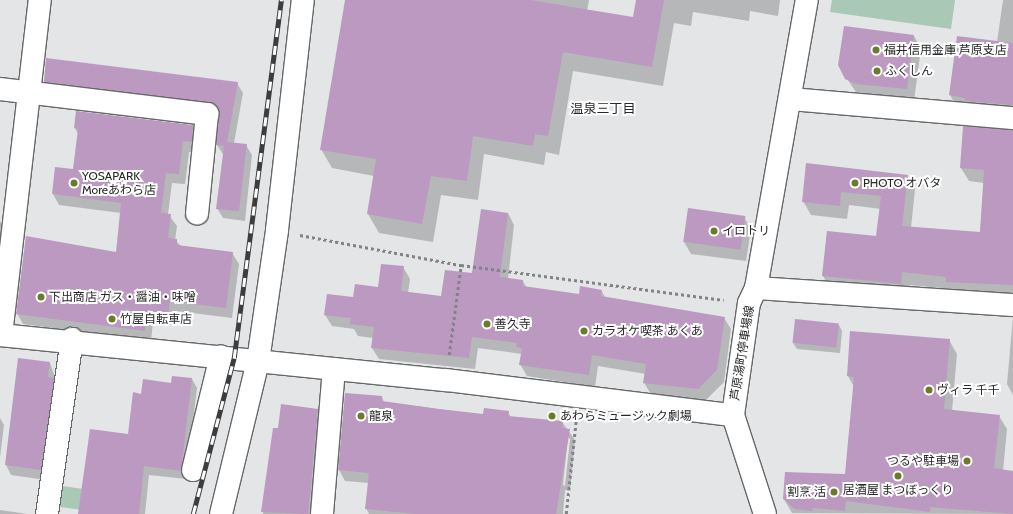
<!DOCTYPE html>
<html>
<head>
<meta charset="utf-8">
<style>
  body { margin:0 }
  #map { position:relative; width:1013px; height:514px; overflow:hidden; background:#e3e5e7; font-family:Cabin,"Noto Sans JP",sans-serif }
  div>[style] { position:absolute }
  [style*='--x'] { left:calc(var(--x)*1px); top:calc(var(--y)*1px); width:calc(var(--w)*1px); rotate:calc(var(--a)*1deg) }
  .green>* { inset:0; background:#a9c8b5; transform-origin:0 0 }
  .shadow>* { inset:0; background:#0003 }
  .building>* { inset:0; background:#bc99c0; transform-origin:0 0 }
  .path>* { height:2.5px; margin-top:-1.25px; transform-origin:0; background:repeating-linear-gradient(90deg,#828385 0 3px,transparent 0 6px) }
  .roads { filter:drop-shadow(1px 0 #66686a) drop-shadow(-1px 0 #66686a) drop-shadow(0 1px #66686a) drop-shadow(0 -1px #66686a) }
  .minor>* { height:22px; margin:-11px; padding:0 11px; transform-origin:11px; border-radius:11px; background:#fff }
  .major>* { height:22px; margin:-11px; padding:0 11px; transform-origin:11px; border-radius:11px; background:#fff }
  .rail>* { height:4.5px; margin-top:-2.25px; transform-origin:0; background:repeating-linear-gradient(90deg,#fff 0 9px,#3d3d3e 0 18px); box-sizing:border-box; border-block:1px solid #3d3d3e }
  .dots>* { width:11px; height:11px; translate:-50% -50%; box-sizing:border-box; border:2px solid #fff; border-radius:50% }
  span { translate:-50% -50%; white-space:nowrap; text-align:center; line-height:1.15; -webkit-text-stroke:4px #fff; paint-order:stroke }
  .poi-label { font-size:12px; color:#282829 }
  .left { translate:0 -50%; text-align:left }
  .right { translate:-100% -50%; text-align:right }
  .street-label { font-size:12px; color:#282829 }
  .neighbourhood-label { font-size:13px; color:#282829 }
</style>
</head>
<body>
<div id="map">
  <div class="green">
    <i style="clip-path:polygon(832px 0,955px 0,951px 29px,830px 12px)"></i>
    <i style="left:62px;top:486px;width:50px;height:21px;rotate:8deg"></i>
  </div>
  <div class="shadow">
    <i style="clip-path:polygon(346px 0,589px 0,587px 11px,633px 19px,637px 0,780px 0,778px 16px,750px 11px,749px 21px,693px 12px,691px 26px,674px 23px,663px 86px,573px 71px,559px 155px,546px 152px,544px 165px,484px 154px,478px 200px,441px 195px,433px 242px,379px 233px,368px 214px,374px 176px,332px 168px,321px 149px)"></i>
    <i style="clip-path:polygon(1003px 0,1013px 0,1013px 118px,958px 109px,950px 95px,958px 37px,997px 42px)"></i>
    <i style="clip-path:polygon(844px 27px,914px 36px,921px 48px,914px 101px,856px 92px,846px 77px)"></i>
    <i style="clip-path:polygon(45px 81px,237px 83px,243px 93px,234px 143px,246px 145px,252px 155px,245px 221px,223px 218px,217px 208px,224px 156px,217px 145px,220px 113px,51px 92px)"></i>
    <i style="clip-path:polygon(193px 126px,199px 137px,198px 153px,189px 152px,185px 184px,172px 183px,168px 214px,177px 226px,175px 240px,181px 246px,232px 253px,239px 264px,232px 318px,176px 311px,174px 325px,153px 322px,151px 341px,23px 324px,17px 313px,117px 253px,121px 213px,59px 205px,53px 194px,56px 168px,74px 170px,78px 134px,75px 128px)"></i>
    <i style="clip-path:polygon(1013px 131px,1013px 303px,955px 296px,951px 289px,910px 285px,909px 298px,831px 290px,823px 276px,827px 232px,877px 237px,881px 209px,849px 205px,847px 219px,811px 215px,803px 201px,807px 164px,907px 176px,915px 189px,911px 228px,980px 233px,984px 183px,969px 181px,961px 168px)"></i>
    <i style="clip-path:polygon(508px 213px,514px 225px,508px 279px,523px 281px,527px 288px,580px 295px,601px 290px,605px 297px,724px 318px,731px 329px,724px 382px,705px 401px,651px 394px,644px 383px,646px 374px,598px 366px,595px 387px,527px 376px,520px 364px,522px 354px,478px 348px,475px 369px,379px 359px,372px 348px,373px 338px,358px 336px,354px 329px,332px 326px,325px 315px,379px 288px,403px 267px,410px 279px,408px 293px,442px 297px,473px 274px)"></i>
    <i style="clip-path:polygon(744px 217px,751px 229px,746px 261px,691px 254px,684px 242px)"></i>
    <i style="clip-path:polygon(0 221px,4px 228px,0 302px)"></i>
    <i style="clip-path:polygon(1013px 317px,1013px 395px,1007px 384px)"></i>
    <i style="clip-path:polygon(796px 320px,839px 325px,842px 331px,840px 353px,797px 349px,793px 343px)"></i>
    <i style="clip-path:polygon(949px 340px,957px 354px,952px 411px,999px 416px,1007px 429px,1003px 471px,1013px 472px,1013px 514px,792px 513px,784px 499px,846px 475px,854px 387px,848px 376px)"></i>
    <i style="clip-path:polygon(50px 363px,59px 389px,46px 480px,11px 475px,6px 465px)"></i>
    <i style="clip-path:polygon(192px 379px,197px 388px,186px 479px,149px 475px,145px 514px,117px 514px,129px 435px,142px 395px)"></i>
    <i style="clip-path:polygon(evenodd,382px 397px,384px 402px,484px 415px,508px 412px,511px 417px,562px 422px,575px 440px,570px 491px,565px 490px,563px 514px,369px 514px,366px 508px,369px 483px,345px 481px,339px 470px,382px 397px,568px 437px,570px 439px,565px 486px,563px 485px,568px 437px)"></i>
    <i style="clip-path:polygon(318px 410px,322px 417px,313px 514px,263px 514px,278px 429px)"></i>
    <i style="clip-path:polygon(0 418px,4px 425px,0 458px)"></i>
    <i style="clip-path:polygon(0 510px,28px 514px,0 514px)"></i>
  </div>
  <div class="building">
    <i style="clip-path:polygon(345px 0,530px 0,633px 17px,636px 0,664px 0,652px 67px,563px 52px,548px 136px,535px 134px,533px 146px,473px 136px,467px 181px,431px 176px,422px 224px,367px 214px,376px 159px,320px 150px)"></i>
    <i style="clip-path:polygon(844px 26px,914px 35px,907px 89px,856px 84px,845px 79px,838px 65px)"></i>
    <i style="clip-path:polygon(957px 36px,1013px 43px,1013px 105px,965px 101px,965px 98px,949px 95px)"></i>
    <i style="clip-path:polygon(46px 58px,238px 82px,227px 142px,247px 144px,239px 211px,216px 209px,224px 146px,216px 145px,219px 115px,215px 104px,44px 82px)"></i>
    <i style="clip-path:polygon(76px 111px,193px 125px,192px 142px,183px 141px,179px 174px,166px 173px,161px 213px,171px 214px,168px 238px,177px 239px,177px 245px,233px 252px,226px 308px,170px 301px,168px 314px,147px 311px,145px 331px,16px 314px,26px 236px,116px 252px,121px 203px,52px 194px,55px 167px,73px 169px,78px 129px,74px 128px)"></i>
    <i style="clip-path:polygon(963px 126px,1013px 130px,1013px 285px,946px 282px,946px 277px,902px 272px,901px 284px,822px 276px,827px 231px,876px 236px,881px 196px,841px 192px,840px 206px,802px 202px,806px 163px,908px 175px,902px 226px,980px 232px,984px 170px,960px 168px)"></i>
    <i style="left:688px;top:208px;width:58px;height:34px;rotate:8deg"></i>
    <i style="clip-path:polygon(481px 209px,508px 213px,500px 277px,523px 280px,523px 286px,579px 294px,580px 286px,602px 290px,601px 296px,725px 317px,717px 370px,698px 389px,643px 383px,646px 364px,592px 355px,589px 375px,519px 365px,522px 348px,516px 347px,517px 343px,472px 337px,469px 358px,371px 348px,374px 327px,350px 324px,351px 318px,324px 315px,327px 294px,353px 297px,355px 284px,378px 287px,381px 264px,404px 266px,401px 291px,441px 296px,445px 270px,472px 273px)"></i>
    <i style="left:795px;top:319px;width:44px;height:24px;rotate:6deg"></i>
    <i style="clip-path:polygon(850px 331px,950px 339px,944px 409px,1000px 415px,994px 468px,1013px 471px,1013px 514px,930px 507px,930px 512px,846px 501px,845px 511px,813px 508px,812px 511px,795px 509px,783px 499px,785px 472px,845px 474px,854px 377px,847px 376px)"></i>
    <i style="clip-path:polygon(18px 358px,50px 362px,48px 377px,54px 378px,41px 470px,5px 465px)"></i>
    <i style="clip-path:polygon(172px 376px,192px 378px,181px 471px,144px 466px,139px 514px,78px 514px,90px 429px,128px 434px,133px 392px,141px 394px,143px 379px,171px 383px)"></i>
    <i style="clip-path:polygon(345px 393px,382px 396px,382px 401px,439px 409px,483px 414px,484px 408px,509px 411px,508px 416px,563px 421px,562px 428px,570px 429px,556px 514px,417px 514px,365px 509px,369px 473px,338px 470px)"></i>
    <i style="clip-path:polygon(281px 404px,318px 409px,308px 514px,261px 512px,273px 428px,278px 428px)"></i>
  </div>
  <div class="path">
    <i style="--x:300;--y:235;--w:164;--a:10.6"></i>
    <i style="--x:449;--y:355;--w:91;--a:-82.4"></i>
    <i style="--x:461;--y:265;--w:265;--a:7.6"></i>
    <i style="--x:566;--y:514;--w:94;--a:-83.9"></i>
  </div>
  <div class="roads">
    <div class="minor">
      <i style="--x:0;--y:89;--w:209;--a:6.9"></i>
      <i style="--x:207;--y:114;--w:100;--a:95.7"></i>
      <i style="--x:790;--y:99;--w:224;--a:4.9"></i>
      <i style="--x:756;--y:288;--w:258;--a:3.8"></i>
      <i style="--x:0;--y:335;--w:448;--a:5.8"></i>
      <i style="--x:446;--y:380;--w:289;--a:7"></i>
      <i style="--x:1;--y:335;--w:337;--a:-83.4"></i>
      <i style="--x:193;--y:470;--w:117;--a:-76.2"></i>
      <i style="--x:47;--y:514;--w:177;--a:-81.9"></i>
      <i style="--x:221;--y:514;--w:157;--a:-76.4"></i>
      <i style="--x:258;--y:361;--w:132;--a:-81.7"></i>
      <i style="--x:277;--y:230;--w:231;--a:-83.6"></i>
      <i style="--x:322;--y:514;--w:145;--a:-85.3"></i>
    </div>
    <div class="major">
      <i style="--x:765;--y:514;--w:104;--a:-107.9"></i>
      <i style="--x:733;--y:415;--w:113;--a:-81.9"></i>
      <i style="--x:749;--y:303;--w:17;--a:-65"></i>
      <i style="--x:756;--y:288;--w:292;--a:-80"></i>
    </div>
  </div>
  <div class="rail">
    <i style="--x:193;--y:514;--w:161;--a:-75.3"></i>
    <i style="--x:234;--y:358;--w:361;--a:-82.5"></i>
  </div>
  <div class="dots">
    <i style="left:876px;top:50px;background:#6a7b2a"></i>
    <i style="left:877px;top:71px;background:#6a7b2a"></i>
    <i style="left:74px;top:183px;background:#6a7b2a"></i>
    <i style="left:855px;top:183px;background:#6a7b2a"></i>
    <i style="left:714px;top:231px;background:#6a7b2a"></i>
    <i style="left:41px;top:297px;background:#6a7b2a"></i>
    <i style="left:112px;top:319px;background:#6a7b2a"></i>
    <i style="left:487px;top:324px;background:#6a7b2a"></i>
    <i style="left:584px;top:331px;background:#6a7b2a"></i>
    <i style="left:929px;top:390px;background:#6a7b2a"></i>
    <i style="left:361px;top:416px;background:#6a7b2a"></i>
    <i style="left:552px;top:416px;background:#6a7b2a"></i>
    <i style="left:967px;top:461px;background:#6a7b2a"></i>
    <i style="left:898px;top:476px;background:#6a7b2a"></i>
    <i style="left:834px;top:492px;background:#6a7b2a"></i>
  </div>
  <div class="poi-label">
    <span class="left" style="left:884px;top:50px">福井信用金庫 芦原支店</span>
    <span class="left" style="left:885px;top:71px">ふくしん</span>
    <span class="left" style="left:82px;top:183px">YOSAPARK<br>Moreあわら店</span>
    <span class="left" style="left:863px;top:183px">PHOTO オバタ</span>
    <span class="left" style="left:722px;top:231px">イロトリ</span>
    <span class="left" style="left:49px;top:297px">下出商店 ガス・醤油・味噌</span>
    <span class="left" style="left:120px;top:319px">竹屋自転車店</span>
    <span class="left" style="left:495px;top:324px">善久寺</span>
    <span class="left" style="left:592px;top:331px">カラオケ喫茶 あくあ</span>
    <span class="left" style="left:937px;top:390px">ヴィラ 千千</span>
    <span class="left" style="left:369px;top:416px">龍泉</span>
    <span class="left" style="left:560px;top:416px">あわらミュージック劇場</span>
    <span class="right" style="left:959px;top:461px">つるや駐車場</span>
    <span style="left:898px;top:490px">居酒屋 まつぼっくり</span>
    <span class="right" style="left:826px;top:492px">割烹 活</span>
  </div>
  <div class="street-label">
    <span style="left:742px;top:353px;rotate:-81deg">芦原湯町停車場線</span>
  </div>
  <div class="neighbourhood-label">
    <span style="left:603px;top:108px">温泉三丁目</span>
  </div>
</div>
</body>
</html>
